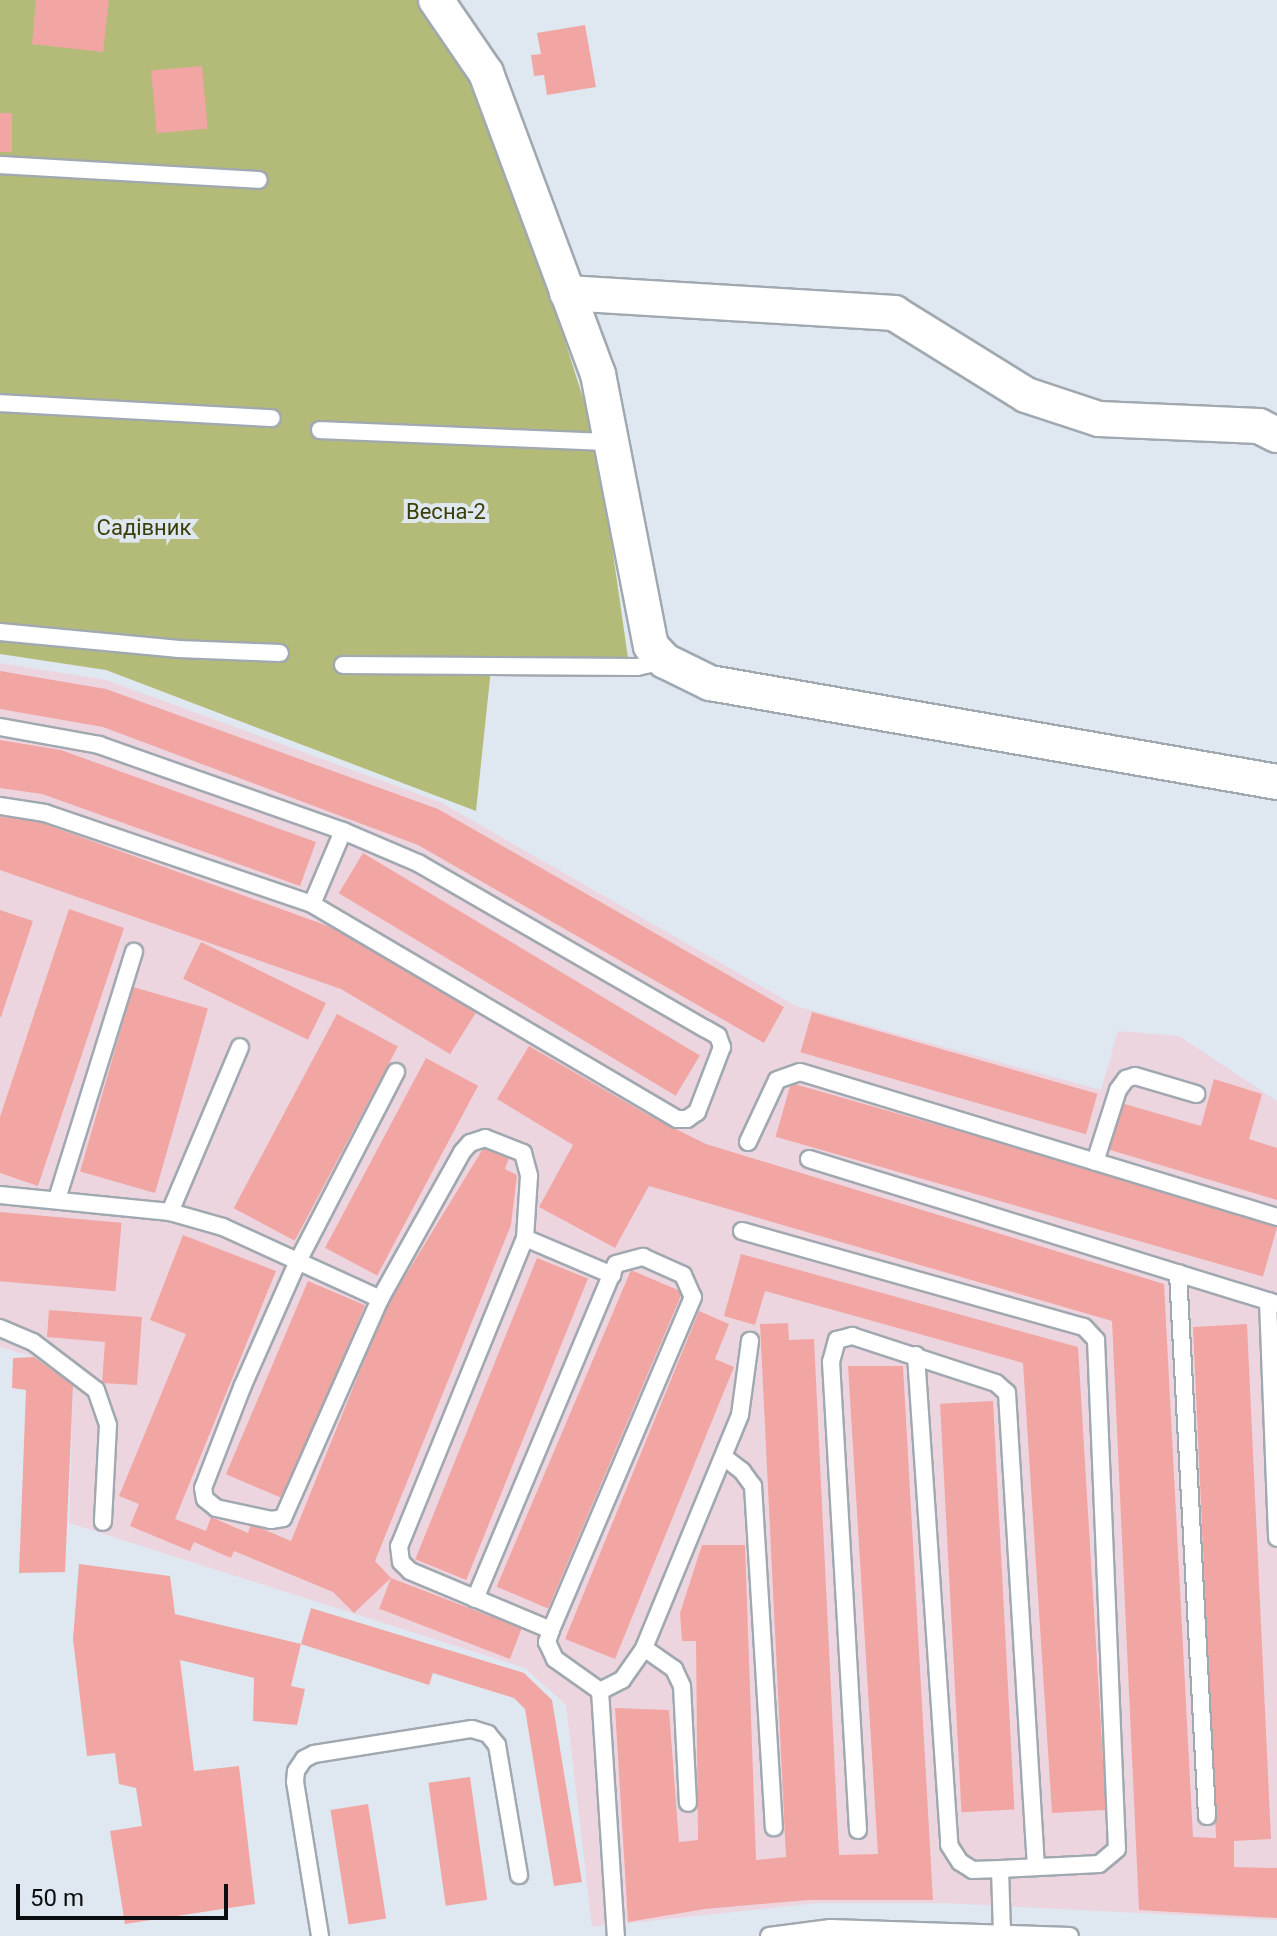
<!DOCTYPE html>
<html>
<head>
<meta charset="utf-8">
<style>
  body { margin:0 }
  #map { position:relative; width:1277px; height:1936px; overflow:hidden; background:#dfe8f0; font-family:Roboto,sans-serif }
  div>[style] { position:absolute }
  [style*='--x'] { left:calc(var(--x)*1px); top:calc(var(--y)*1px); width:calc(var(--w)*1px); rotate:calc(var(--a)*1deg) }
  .industrial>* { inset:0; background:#edd5e0 }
  .green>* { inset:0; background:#b4bb78 }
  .building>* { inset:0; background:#f1a6a3; transform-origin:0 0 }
  .roads { filter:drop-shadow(2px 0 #a0a8b0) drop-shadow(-2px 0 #a0a8b0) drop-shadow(0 2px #a0a8b0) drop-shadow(0 -2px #a0a8b0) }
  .service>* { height:16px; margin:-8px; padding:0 8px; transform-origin:8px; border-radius:8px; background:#fff }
  .minor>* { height:34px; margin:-17px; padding:0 17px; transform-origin:17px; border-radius:17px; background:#fff }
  span { translate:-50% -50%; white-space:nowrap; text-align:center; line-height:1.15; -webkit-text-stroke:8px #dfe8f0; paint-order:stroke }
  .park-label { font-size:22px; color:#3a3e08 }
  .scale { position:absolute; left:16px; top:1884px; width:212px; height:36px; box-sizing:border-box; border:4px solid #0b0e10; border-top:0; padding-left:10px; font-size:24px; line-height:28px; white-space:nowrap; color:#0b0e10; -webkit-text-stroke:6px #dfe8f0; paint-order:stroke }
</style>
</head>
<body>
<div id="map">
  <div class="industrial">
    <i style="clip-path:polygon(0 663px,106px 680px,440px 802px,796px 1006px,1101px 1090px,1118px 1031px,1179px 1036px,1277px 1101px,1277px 1920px,945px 1903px,819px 1903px,592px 1927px,566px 1705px,525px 1668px,69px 1523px,73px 1385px,34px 1357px,0 1347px)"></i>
  </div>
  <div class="green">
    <i style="clip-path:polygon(0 0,422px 0,451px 42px,520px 199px,597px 442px,630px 672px,491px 669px,476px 811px,106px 670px,0 654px)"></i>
  </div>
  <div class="building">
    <i style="clip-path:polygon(36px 0,109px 0,103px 52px,32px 44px)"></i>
    <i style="clip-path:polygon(585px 25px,596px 87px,547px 95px,544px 75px,534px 76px,531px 55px,541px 54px,537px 33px)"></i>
    <i style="left:202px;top:66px;width:63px;height:51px;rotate:85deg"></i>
    <i style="left:0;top:113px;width:12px;height:39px"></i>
    <i style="clip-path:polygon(0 671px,106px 689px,438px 809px,784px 1007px,764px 1043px,418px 845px,103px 727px,0 709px)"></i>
    <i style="clip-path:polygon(0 740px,61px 750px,316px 842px,300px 886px,42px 794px,0 788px)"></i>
    <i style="clip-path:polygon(0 817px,31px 819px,364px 939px,477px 1011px,450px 1054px,341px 989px,0 870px)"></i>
    <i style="left:363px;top:853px;width:393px;height:47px;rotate:31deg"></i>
    <i style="clip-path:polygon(69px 909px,124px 928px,38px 1186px,0 1173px,0 1117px)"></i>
    <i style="clip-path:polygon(0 910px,33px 921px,1px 1017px,0 1017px)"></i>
    <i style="left:201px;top:942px;width:139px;height:41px;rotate:26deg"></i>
    <i style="left:133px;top:987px;width:78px;height:192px;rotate:16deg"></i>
    <i style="left:812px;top:1012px;width:297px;height:42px;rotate:16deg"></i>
    <i style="left:337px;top:1014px;width:69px;height:220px;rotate:28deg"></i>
    <i style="clip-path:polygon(529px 1046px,650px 1116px,706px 1144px,1164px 1284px,1193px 1837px,1216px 1838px,1193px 1327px,1247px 1324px,1271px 1839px,1234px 1841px,1234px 1867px,1277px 1868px,1277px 1918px,1139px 1910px,1112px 1321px,649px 1186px,615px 1248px,539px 1207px,573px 1145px,497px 1099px)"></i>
    <i style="left:426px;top:1058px;width:59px;height:215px;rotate:28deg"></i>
    <i style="clip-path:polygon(1214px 1079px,1262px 1094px,1249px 1139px,1277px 1148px,1277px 1200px,1107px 1149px,1121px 1103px,1201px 1126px)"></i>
    <i style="left:791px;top:1083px;width:507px;height:56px;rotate:16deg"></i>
    <i style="clip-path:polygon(484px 1147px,509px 1158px,505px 1169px,517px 1175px,511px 1225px,375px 1561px,391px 1578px,354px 1613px,333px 1592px,234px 1551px,231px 1558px,194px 1542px,190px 1551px,130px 1526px,139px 1504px,119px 1496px,186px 1334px,150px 1320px,183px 1235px,276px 1271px,175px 1519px,206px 1531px,211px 1517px,248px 1533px,251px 1524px,291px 1541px,385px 1309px)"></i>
    <i style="left:0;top:1212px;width:122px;height:69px;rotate:5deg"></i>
    <i style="clip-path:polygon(741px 1254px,1078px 1347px,1106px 1810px,1052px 1813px,1023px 1363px,765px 1291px,755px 1325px,724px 1316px)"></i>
    <i style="left:537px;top:1258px;width:55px;height:325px;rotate:22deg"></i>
    <i style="left:631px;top:1270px;width:56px;height:344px;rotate:23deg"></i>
    <i style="left:308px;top:1281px;width:62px;height:210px;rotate:23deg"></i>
    <i style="clip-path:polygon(49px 1310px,142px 1317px,137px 1385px,102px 1383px,105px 1342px,47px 1337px)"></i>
    <i style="clip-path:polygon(699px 1311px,729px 1324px,715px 1359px,734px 1367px,615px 1659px,565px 1639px)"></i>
    <i style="clip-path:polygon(788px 1323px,789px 1340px,814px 1339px,839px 1855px,878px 1854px,848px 1366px,903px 1366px,933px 1900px,808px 1900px,705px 1909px,628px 1922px,615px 1708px,669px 1710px,679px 1842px,698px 1840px,696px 1641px,682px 1641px,680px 1613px,702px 1545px,745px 1545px,756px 1860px,786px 1857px,760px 1324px)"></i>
    <i style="clip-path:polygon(34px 1357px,73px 1385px,65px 1572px,19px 1573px,26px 1390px,12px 1388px,13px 1358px)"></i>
    <i style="left:993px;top:1401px;width:409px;height:53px;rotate:87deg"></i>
    <i style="clip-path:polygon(79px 1564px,170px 1576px,175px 1614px,301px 1644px,291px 1686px,305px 1689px,297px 1725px,253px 1721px,254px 1678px,180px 1660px,194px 1771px,239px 1766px,255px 1904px,125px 1924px,110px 1831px,142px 1826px,136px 1788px,119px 1784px,115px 1753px,87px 1756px,73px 1639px)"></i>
    <i style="left:391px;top:1578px;width:140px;height:33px;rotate:21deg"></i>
    <i style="clip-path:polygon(311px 1608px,524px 1673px,552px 1700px,582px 1882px,554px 1886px,525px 1709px,514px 1698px,433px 1673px,429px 1685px,301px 1644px)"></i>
    <i style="left:470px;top:1777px;width:124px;height:42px;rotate:82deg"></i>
    <i style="left:368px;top:1804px;width:116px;height:38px;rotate:81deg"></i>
  </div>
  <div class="roads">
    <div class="service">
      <i style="--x:0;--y:165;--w:259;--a:3.3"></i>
      <i style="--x:0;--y:403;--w:272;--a:3.2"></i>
      <i style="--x:320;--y:430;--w:291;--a:2.4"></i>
      <i style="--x:0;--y:632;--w:180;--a:5.4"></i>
      <i style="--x:179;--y:649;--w:101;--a:2.3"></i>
      <i style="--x:343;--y:665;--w:294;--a:0.4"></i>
      <i style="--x:637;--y:667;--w:29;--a:-12"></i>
      <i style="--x:0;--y:727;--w:101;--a:10.3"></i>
      <i style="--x:99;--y:745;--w:259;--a:19.4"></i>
      <i style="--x:343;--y:831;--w:82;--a:23.1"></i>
      <i style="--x:418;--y:863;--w:332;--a:30"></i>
      <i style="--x:706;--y:1029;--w:14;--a:30"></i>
      <i style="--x:718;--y:1036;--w:12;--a:70"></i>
      <i style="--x:722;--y:1047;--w:70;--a:111"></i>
      <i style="--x:697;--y:1112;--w:12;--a:145"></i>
      <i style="--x:687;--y:1119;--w:10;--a:180"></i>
      <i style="--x:677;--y:1119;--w:424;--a:-149.5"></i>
      <i style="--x:312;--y:904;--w:282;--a:-161.2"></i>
      <i style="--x:45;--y:813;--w:46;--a:-171.2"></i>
      <i style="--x:312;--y:904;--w:79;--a:-67"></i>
      <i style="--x:396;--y:1072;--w:213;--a:117.4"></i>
      <i style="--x:298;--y:1261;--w:136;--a:113.9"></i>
      <i style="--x:243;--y:1385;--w:110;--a:111.2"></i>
      <i style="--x:203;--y:1488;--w:11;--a:80"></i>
      <i style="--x:205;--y:1499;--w:14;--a:39"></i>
      <i style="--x:216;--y:1508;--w:56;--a:12.3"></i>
      <i style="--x:271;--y:1520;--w:12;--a:-9"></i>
      <i style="--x:283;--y:1518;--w:240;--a:-66.1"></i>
      <i style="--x:380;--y:1299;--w:168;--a:-60.8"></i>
      <i style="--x:462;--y:1152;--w:12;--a:-48"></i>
      <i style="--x:470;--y:1143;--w:16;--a:-18"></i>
      <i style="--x:485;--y:1138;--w:41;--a:21.5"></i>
      <i style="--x:523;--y:1153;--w:24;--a:75"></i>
      <i style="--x:529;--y:1176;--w:62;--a:93.7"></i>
      <i style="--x:525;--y:1238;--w:333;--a:112.2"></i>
      <i style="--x:399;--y:1546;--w:16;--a:83"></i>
      <i style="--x:401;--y:1562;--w:13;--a:45"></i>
      <i style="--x:410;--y:1571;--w:153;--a:22.7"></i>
      <i style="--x:551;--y:1630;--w:13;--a:108"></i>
      <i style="--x:547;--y:1642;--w:19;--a:65"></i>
      <i style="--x:555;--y:1659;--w:55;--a:35.4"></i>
      <i style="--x:600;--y:1691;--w:246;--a:86.3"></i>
      <i style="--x:748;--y:1142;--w:68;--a:-64.9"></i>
      <i style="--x:777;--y:1080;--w:24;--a:-19"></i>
      <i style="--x:800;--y:1072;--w:499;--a:16.9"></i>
      <i style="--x:809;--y:1159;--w:490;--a:17.2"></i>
      <i style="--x:1095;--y:1162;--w:76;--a:-72.3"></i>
      <i style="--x:1118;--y:1090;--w:14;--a:-54"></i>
      <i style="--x:1126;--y:1079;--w:9;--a:-18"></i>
      <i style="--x:1135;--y:1076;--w:64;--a:16.4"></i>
      <i style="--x:0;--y:1195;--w:171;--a:5.7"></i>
      <i style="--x:170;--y:1212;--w:55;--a:15.8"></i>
      <i style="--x:223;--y:1227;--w:173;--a:24.6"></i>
      <i style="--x:57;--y:1199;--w:259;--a:-72.7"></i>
      <i style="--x:170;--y:1212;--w:179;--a:-67"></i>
      <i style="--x:742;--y:1231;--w:355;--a:15.7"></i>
      <i style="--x:1084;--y:1327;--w:18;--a:47"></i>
      <i style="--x:1096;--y:1340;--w:509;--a:87.64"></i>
      <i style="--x:1117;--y:1849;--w:23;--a:140"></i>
      <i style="--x:1099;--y:1864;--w:99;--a:177.1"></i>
      <i style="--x:1000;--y:1869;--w:62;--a:88.2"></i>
      <i style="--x:525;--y:1238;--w:95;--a:23"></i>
      <i style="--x:1178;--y:1273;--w:544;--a:86.94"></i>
      <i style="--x:1268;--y:1301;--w:237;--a:87.8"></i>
      <i style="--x:0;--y:1328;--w:36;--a:23"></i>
      <i style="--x:33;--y:1342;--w:79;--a:37.3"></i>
      <i style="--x:96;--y:1390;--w:37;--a:71"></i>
      <i style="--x:108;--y:1425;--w:97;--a:93"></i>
      <i style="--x:916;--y:1355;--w:491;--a:86.1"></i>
      <i style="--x:949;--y:1845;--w:20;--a:57"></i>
      <i style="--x:960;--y:1862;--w:15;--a:32"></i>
      <i style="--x:973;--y:1870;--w:27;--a:-2"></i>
      <i style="--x:724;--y:1457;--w:23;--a:38"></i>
      <i style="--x:742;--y:1471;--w:19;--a:54"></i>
      <i style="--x:753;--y:1486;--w:342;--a:86.5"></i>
      <i style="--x:475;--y:1599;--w:363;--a:-67.2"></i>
      <i style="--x:616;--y:1264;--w:28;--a:-15"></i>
      <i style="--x:643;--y:1257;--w:44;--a:24.2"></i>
      <i style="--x:683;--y:1275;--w:24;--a:66"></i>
      <i style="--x:693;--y:1297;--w:362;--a:113.1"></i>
      <i style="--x:644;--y:1648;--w:37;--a:35"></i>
      <i style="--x:674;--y:1669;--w:19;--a:65"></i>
      <i style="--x:682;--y:1686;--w:117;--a:87.1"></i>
      <i style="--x:600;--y:1691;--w:25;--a:-27"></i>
      <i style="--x:622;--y:1680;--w:39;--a:-55"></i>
      <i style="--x:644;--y:1648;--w:252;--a:-67.6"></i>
      <i style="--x:740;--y:1415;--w:75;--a:-82.3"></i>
      <i style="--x:858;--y:1830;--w:469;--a:-93.3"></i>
      <i style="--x:831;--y:1362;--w:23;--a:-75"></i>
      <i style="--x:837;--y:1340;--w:16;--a:-15"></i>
      <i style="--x:852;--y:1336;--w:151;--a:18.1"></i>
      <i style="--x:996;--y:1383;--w:15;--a:42"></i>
      <i style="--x:1007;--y:1393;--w:475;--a:86.5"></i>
      <i style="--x:320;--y:1936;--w:156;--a:-99.2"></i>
      <i style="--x:295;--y:1782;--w:11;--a:-85"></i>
      <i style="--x:296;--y:1771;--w:14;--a:-56"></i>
      <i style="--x:304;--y:1759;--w:11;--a:-27"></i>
      <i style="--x:314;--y:1754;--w:160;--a:-9"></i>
      <i style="--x:472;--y:1729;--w:17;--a:17"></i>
      <i style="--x:488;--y:1734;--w:14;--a:51"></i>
      <i style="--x:497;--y:1745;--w:132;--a:80.4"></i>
      <i style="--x:769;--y:1936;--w:62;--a:-7.5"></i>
      <i style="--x:830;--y:1928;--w:240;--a:1.9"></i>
    </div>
    <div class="minor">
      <i style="--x:436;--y:0;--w:88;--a:55.6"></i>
      <i style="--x:486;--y:73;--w:321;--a:69.6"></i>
      <i style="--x:598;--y:374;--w:277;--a:79"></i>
      <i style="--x:651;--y:646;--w:21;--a:47"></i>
      <i style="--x:665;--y:661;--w:50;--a:26.1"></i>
      <i style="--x:710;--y:683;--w:576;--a:9.9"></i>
      <i style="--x:567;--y:293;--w:328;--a:3.5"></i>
      <i style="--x:894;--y:313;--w:155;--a:31.8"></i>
      <i style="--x:1026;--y:395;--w:77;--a:18.2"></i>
      <i style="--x:1099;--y:419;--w:160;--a:2.5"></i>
      <i style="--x:1259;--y:426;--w:20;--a:27"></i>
    </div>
  </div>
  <div class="park-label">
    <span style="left:446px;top:512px">Весна-2</span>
    <span style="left:144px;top:528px">Садівник</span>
  </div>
  <div class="scale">50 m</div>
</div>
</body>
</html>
